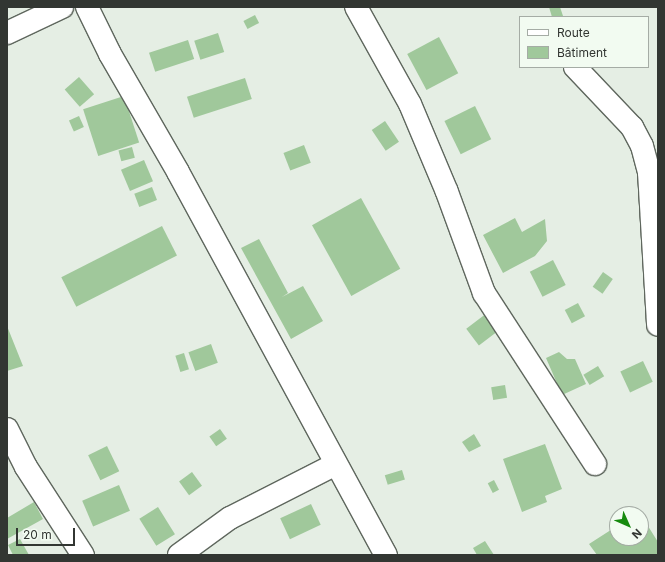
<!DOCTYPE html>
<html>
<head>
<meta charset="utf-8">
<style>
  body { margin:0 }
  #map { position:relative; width:665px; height:562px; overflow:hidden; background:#e5eee4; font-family:Inter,sans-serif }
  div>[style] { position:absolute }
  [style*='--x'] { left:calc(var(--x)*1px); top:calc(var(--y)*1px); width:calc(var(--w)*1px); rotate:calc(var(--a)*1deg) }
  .building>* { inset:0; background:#a0c89b; transform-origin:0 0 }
  .roads { filter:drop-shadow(1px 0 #5f675e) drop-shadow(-1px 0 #5f675e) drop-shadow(0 1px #5f675e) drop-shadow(0 -1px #5f675e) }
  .minor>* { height:22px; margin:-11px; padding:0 11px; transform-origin:11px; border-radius:11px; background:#fff }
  span { translate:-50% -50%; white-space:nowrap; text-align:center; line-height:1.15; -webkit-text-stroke:3.5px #f2fbf1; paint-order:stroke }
  .frame { position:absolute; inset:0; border:8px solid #323632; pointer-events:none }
  .legend { position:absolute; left:519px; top:16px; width:130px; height:52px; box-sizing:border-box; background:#f2fbf1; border:1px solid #a5aca5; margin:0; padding:5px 7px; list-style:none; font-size:12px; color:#323632 }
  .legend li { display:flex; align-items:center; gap:8px; height:20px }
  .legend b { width:20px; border:1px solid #a5aca5 }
  .north { position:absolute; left:609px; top:506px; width:40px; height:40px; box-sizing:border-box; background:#f2fbf1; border:1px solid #a5aca5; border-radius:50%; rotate:135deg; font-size:11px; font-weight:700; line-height:16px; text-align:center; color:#323632 }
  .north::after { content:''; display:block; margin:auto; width:14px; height:18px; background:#168a0e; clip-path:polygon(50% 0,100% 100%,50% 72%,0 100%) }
  .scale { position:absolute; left:16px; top:528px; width:59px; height:18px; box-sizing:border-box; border:2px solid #323632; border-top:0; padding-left:5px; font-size:12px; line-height:14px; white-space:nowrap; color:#323632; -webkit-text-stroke:3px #f2fbf1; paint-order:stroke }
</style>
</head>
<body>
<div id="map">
  <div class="building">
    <i style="clip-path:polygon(549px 7px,560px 7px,563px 16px,552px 17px)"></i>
    <i style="left:255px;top:15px;width:9px;height:13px;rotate:63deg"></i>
    <i style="left:218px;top:33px;width:20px;height:25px;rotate:72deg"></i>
    <i style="left:439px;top:37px;width:41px;height:36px;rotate:62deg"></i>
    <i style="left:188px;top:40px;width:20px;height:41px;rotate:72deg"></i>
    <i style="left:79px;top:77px;width:23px;height:19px;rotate:49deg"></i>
    <i style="left:245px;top:78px;width:22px;height:61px;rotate:72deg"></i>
    <i style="left:124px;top:96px;width:49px;height:43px;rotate:72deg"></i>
    <i style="left:475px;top:106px;width:37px;height:34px;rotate:64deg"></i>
    <i style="left:79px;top:116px;width:12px;height:11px;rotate:66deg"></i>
    <i style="left:385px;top:121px;width:25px;height:16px;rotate:56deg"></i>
    <i style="left:304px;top:145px;width:19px;height:22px;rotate:69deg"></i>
    <i style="left:132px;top:147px;width:11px;height:14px;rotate:75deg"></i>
    <i style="left:144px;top:160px;width:23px;height:25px;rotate:67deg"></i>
    <i style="left:152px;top:187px;width:14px;height:19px;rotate:69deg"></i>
    <i style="left:361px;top:198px;width:81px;height:56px;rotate:61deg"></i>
    <i style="clip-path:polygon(515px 218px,522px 232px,545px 219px,547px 241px,535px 256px,503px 273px,483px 235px)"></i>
    <i style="left:162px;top:226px;width:33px;height:113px;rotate:63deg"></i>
    <i style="clip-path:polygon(259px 239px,288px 293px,282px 297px,303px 286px,323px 321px,291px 339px,241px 248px)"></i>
    <i style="left:553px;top:260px;width:28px;height:26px;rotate:63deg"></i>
    <i style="left:603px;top:272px;width:12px;height:18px;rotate:35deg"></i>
    <i style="left:578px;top:303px;width:15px;height:15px;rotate:62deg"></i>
    <i style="left:487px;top:313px;width:21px;height:26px;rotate:53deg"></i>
    <i style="clip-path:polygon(7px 326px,23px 366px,7px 371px)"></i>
    <i style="left:211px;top:344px;width:20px;height:24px;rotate:70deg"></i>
    <i style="clip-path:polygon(559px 352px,567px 359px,575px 359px,586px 384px,562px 395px,546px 358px)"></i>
    <i style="left:184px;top:353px;width:17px;height:9px;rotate:73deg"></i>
    <i style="left:643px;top:361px;width:23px;height:25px;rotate:65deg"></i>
    <i style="left:598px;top:366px;width:12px;height:17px;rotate:59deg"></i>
    <i style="left:505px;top:385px;width:13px;height:14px;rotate:81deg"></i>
    <i style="left:220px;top:429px;width:12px;height:13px;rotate:55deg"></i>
    <i style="clip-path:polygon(474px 434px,481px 446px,469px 452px,462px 442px)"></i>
    <i style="clip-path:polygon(545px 444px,562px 489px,545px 496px,547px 502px,522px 512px,503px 459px)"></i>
    <i style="left:107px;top:446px;width:28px;height:21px;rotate:64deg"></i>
    <i style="left:402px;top:470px;width:10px;height:18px;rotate:73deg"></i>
    <i style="left:192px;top:472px;width:17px;height:16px;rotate:54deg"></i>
    <i style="left:494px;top:480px;width:11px;height:7px;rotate:63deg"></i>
    <i style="left:119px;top:485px;width:28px;height:40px;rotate:67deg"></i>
    <i style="clip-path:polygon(34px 502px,43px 519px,7px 539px,7px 518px)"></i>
    <i style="left:311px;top:504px;width:23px;height:34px;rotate:65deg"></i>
    <i style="left:158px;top:507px;width:32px;height:22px;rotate:58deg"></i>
    <i style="clip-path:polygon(641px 515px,658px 542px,658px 555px,597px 555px,589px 544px,617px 526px,617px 538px,641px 538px)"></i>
    <i style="clip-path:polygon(20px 539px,29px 555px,13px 555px,8px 545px)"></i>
    <i style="clip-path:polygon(485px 541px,494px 555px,477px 555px,473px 548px)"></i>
  </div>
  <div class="roads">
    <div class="minor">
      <i style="--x:87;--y:7;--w:52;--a:63.9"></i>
      <i style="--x:110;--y:54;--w:136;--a:60"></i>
      <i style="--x:178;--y:172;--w:436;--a:61.5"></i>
      <i style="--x:356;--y:7;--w:111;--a:60.9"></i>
      <i style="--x:410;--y:104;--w:95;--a:67.2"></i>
      <i style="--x:447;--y:192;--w:108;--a:69.9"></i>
      <i style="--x:484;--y:293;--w:204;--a:57"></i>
      <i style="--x:7;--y:33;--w:61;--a:-25.3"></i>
      <i style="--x:575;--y:67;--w:83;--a:46.5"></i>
      <i style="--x:632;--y:127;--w:21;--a:62"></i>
      <i style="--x:642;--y:146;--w:27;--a:75"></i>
      <i style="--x:649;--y:172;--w:153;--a:86.6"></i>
      <i style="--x:7;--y:429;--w:42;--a:63.4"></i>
      <i style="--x:26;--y:467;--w:105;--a:57.1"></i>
      <i style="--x:179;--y:555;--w:63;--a:-36"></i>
      <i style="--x:230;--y:518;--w:119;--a:-27"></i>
    </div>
  </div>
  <div class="frame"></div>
  <ul class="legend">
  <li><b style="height:5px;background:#fff"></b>Route</li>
  <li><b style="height:11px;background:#a0c89b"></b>Bâtiment</li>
  </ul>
  <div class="north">N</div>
  <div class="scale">20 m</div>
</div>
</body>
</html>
